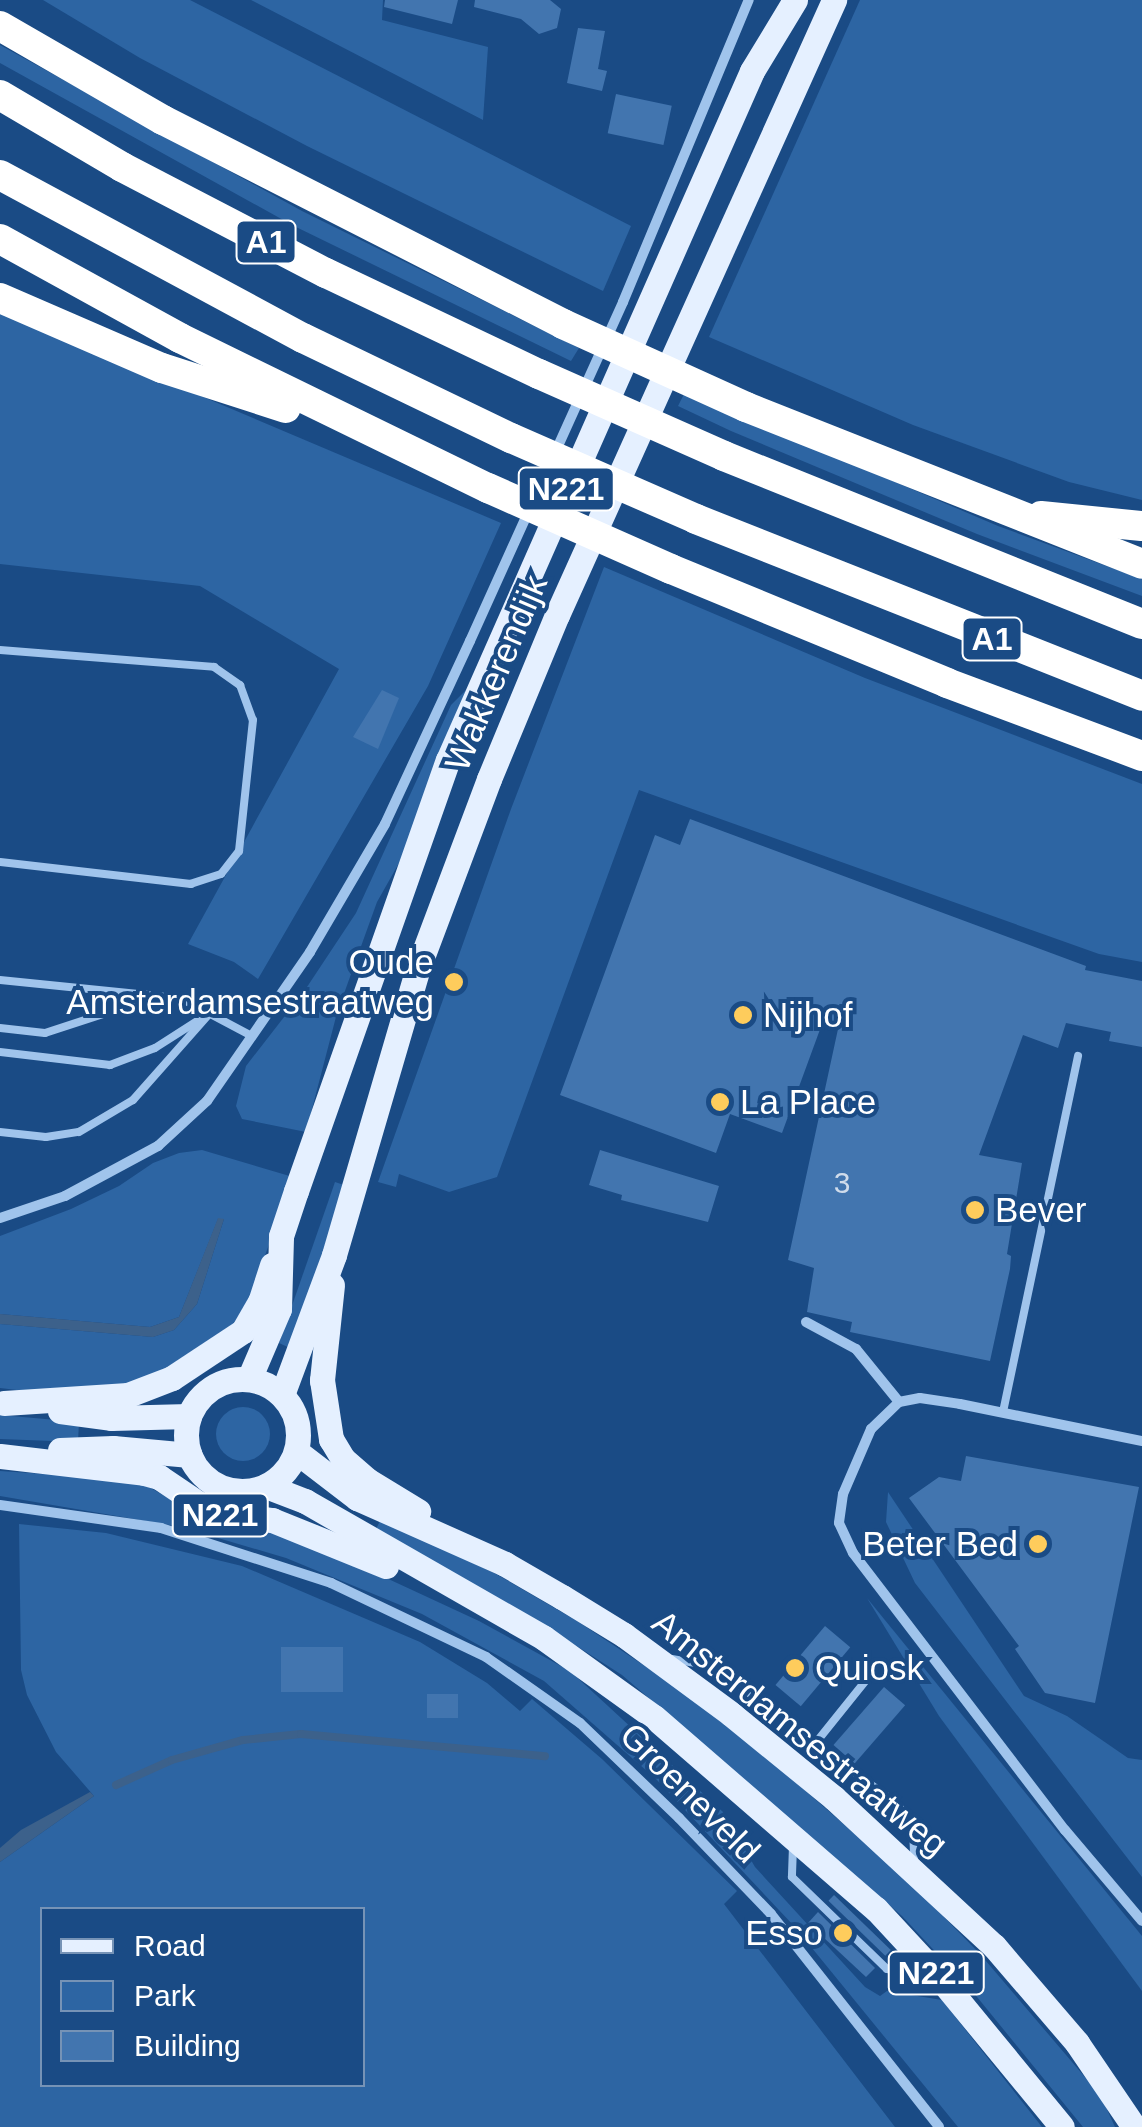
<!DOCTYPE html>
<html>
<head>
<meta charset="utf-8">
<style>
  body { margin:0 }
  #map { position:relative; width:1142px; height:2127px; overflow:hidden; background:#1a4b85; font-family:Arial,sans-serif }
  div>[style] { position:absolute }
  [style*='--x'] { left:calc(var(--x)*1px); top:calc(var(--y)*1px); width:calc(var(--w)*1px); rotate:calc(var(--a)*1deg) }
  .green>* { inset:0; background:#2d65a3 }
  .round { border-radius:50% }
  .water>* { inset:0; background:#3c618b }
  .stream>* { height:8px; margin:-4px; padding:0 4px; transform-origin:4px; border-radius:4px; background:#3c618b }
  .building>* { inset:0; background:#4275af; transform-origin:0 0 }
  .service>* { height:8px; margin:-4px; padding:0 4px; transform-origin:4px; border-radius:4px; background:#a0c4ec }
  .minor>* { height:10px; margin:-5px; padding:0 5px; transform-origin:5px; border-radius:5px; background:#a0c4ec }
  .primary>* { height:25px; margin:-12.5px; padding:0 12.5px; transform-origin:12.5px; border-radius:12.5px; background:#e5f0ff }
  .primary>.ring { margin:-12.5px; padding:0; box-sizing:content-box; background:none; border:25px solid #e5f0ff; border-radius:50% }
  .motorway>* { height:30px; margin:-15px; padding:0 15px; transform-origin:15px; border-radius:15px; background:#fff }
  .motorway-bridge>* { height:30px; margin:-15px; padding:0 15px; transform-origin:15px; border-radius:15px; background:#fff }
  .dots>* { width:28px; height:28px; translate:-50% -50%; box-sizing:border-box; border:5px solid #1a4b85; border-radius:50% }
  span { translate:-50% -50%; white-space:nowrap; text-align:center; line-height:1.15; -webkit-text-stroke:8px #1a4b85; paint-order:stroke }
  .number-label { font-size:30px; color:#d0dceb }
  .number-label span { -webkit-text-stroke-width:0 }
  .shield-label span { padding:2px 8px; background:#1a4b85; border:2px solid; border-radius:8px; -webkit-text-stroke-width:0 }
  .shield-label { font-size:32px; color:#fff; font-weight:700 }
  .street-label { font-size:35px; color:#fff }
  .poi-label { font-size:35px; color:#fff }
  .right { translate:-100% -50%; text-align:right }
  .left { translate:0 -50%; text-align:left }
  .legend { position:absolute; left:40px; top:1907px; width:325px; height:180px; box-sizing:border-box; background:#1a4b85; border:2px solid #7693b6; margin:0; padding:12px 18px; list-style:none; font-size:30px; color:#fff }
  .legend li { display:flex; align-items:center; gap:20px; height:50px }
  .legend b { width:50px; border:2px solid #7693b6 }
</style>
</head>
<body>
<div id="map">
  <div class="green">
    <i style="clip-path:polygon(43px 0,190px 0,631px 226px,603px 291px,307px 146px,140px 58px)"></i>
    <i style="clip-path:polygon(251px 0,383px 0,382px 20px,488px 47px,483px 120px)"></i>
    <i style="clip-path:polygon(860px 0,1142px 0,1142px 500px,1069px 482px,913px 425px,709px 337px)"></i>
    <i style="clip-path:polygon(0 45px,302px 211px,579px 348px,571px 361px,294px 226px,0 63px)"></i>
    <i style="clip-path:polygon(0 311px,501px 523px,428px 686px,258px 979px,234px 962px,188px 944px,339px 669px,200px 586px,0 564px)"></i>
    <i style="clip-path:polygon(685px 392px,998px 526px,1142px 579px,1142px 596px,977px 534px,731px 431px,678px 406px)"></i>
    <i style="clip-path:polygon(604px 567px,865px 678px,1142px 784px,1142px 962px,1099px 954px,639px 790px,497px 1177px,449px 1192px,399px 1174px,396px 1187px,378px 1182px,511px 809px)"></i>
    <i style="clip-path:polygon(466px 690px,412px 840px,377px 902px,337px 1013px,306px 1132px,242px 1119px,236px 1106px,246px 1066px,305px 990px,356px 913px,451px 705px)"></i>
    <i style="clip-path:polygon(202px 1150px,293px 1177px,246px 1309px,230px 1327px,192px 1354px,137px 1383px,50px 1394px,0 1388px,0 1324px,153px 1337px,174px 1330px,197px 1304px,224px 1219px,218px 1219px,179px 1317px,150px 1327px,0 1314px,0 1236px,71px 1209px,119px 1186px,153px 1163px,179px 1153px)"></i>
    <i style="clip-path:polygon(335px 1182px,344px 1185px,292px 1349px,279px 1343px)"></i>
    <i class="round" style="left:216px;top:1407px;width:54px;height:54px"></i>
    <i style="clip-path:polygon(0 1415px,79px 1422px,78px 1442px,0 1439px)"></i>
    <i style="clip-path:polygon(0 1471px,137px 1480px,199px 1516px,228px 1527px,263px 1528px,328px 1551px,479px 1621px,570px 1671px,723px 1812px,755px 1867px,865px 1987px,880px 1996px,887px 1991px,942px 2000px,1042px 2127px,958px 2127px,794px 1926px,656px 1779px,544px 1681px,422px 1614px,286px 1558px,181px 1527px,0 1496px)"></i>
    <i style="clip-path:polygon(888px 1492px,1024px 1696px,1067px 1716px,1128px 1758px,1142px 1760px,1142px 1877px,915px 1583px,886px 1522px)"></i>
    <i style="clip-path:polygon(381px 1519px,496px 1574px,577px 1621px,666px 1680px,762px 1753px,910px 1882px,980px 1954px,1101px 2096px,1115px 2127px,1083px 2127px,973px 1992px,902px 1916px,622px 1675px,536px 1620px,373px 1535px)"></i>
    <i style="clip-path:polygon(evenodd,19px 1524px,106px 1533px,242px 1566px,420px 1642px,487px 1683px,520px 1711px,532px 1699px,602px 1759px,737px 1891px,724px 1904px,895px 2127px,0 2127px,0 1862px,94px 1796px,56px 1752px,27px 1695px,21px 1670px,19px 1524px,42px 1910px,362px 1910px,362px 2084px,42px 2084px,42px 1910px)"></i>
    <i style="clip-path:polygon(867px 1598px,1142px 1936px,1142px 1991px,939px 1716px)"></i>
  </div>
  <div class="water">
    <i style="clip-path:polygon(218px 1218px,224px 1219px,197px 1304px,174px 1330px,153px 1337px,0 1324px,0 1314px,150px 1327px,179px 1317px)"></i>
    <i style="clip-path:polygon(90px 1792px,94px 1796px,0 1862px,0 1848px,21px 1830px)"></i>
  </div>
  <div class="stream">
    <i style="--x:116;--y:1785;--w:61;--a:-24.1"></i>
    <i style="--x:172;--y:1760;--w:74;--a:-15.7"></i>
    <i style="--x:243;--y:1740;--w:58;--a:-5.9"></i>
    <i style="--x:301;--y:1734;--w:245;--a:5.2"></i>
  </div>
  <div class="building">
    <i style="clip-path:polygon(385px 0,458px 0,452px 24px,384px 7px)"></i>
    <i style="clip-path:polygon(475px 0,550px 0,561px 9px,557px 28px,539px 34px,521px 19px,474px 7px)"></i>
    <i style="clip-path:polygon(578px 28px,605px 31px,598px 69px,607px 71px,602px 91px,567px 83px)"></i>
    <i style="left:616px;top:94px;width:57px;height:40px;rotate:12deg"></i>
    <i style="clip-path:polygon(382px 690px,399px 698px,378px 749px,353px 737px)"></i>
    <i style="clip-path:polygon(690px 819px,1086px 966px,1085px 970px,1142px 981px,1142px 1047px,1109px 1041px,1111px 1032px,1066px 1023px,1058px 1048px,1023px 1035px,979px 1155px,1022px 1163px,1007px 1254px,1011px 1256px,1010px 1269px,990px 1361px,850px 1332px,852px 1322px,807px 1312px,814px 1268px,788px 1260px,838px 1029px,822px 1024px,782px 1133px,730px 1114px,716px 1153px,560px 1095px,655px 835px,680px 845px)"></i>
    <i style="clip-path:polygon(600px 1150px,719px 1186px,708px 1222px,621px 1200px,622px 1195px,589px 1185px)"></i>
    <i style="clip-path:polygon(966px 1456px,1139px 1487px,1095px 1703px,1045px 1693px,1015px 1649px,1019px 1646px,909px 1498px,939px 1477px,961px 1481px)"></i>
    <i style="left:825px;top:1626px;width:33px;height:77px;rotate:40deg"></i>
    <i style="left:281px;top:1647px;width:62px;height:45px"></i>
    <i style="left:884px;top:1687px;width:28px;height:77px;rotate:41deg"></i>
    <i style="left:427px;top:1694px;width:31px;height:24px"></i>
    <i style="left:834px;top:1895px;width:79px;height:8px;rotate:44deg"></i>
    <i style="clip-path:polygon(818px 1912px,875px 1968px,866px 1977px,808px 1923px)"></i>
  </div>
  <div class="service">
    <i style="--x:0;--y:650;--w:215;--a:4.5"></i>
    <i style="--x:214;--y:667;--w:32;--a:35"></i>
    <i style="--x:240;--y:685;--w:37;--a:70"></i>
    <i style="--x:253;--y:720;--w:132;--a:96.1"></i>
    <i style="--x:239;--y:851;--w:29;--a:128"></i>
    <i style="--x:221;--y:874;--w:32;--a:162"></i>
    <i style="--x:191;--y:884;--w:192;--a:-173.4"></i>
    <i style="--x:0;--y:980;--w:149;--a:5.8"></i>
    <i style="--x:0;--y:1028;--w:45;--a:6.3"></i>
    <i style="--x:45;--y:1033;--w:119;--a:-18.1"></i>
    <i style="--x:158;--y:996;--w:24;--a:7"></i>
    <i style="--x:182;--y:999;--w:79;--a:27.9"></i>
    <i style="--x:0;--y:1052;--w:111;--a:6.7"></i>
    <i style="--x:110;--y:1065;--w:48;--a:-20.7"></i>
    <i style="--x:155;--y:1048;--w:56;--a:-32.6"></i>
    <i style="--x:0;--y:1132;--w:46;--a:6.2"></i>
    <i style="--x:46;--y:1137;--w:33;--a:-9"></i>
    <i style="--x:79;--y:1132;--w:63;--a:-30.7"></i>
    <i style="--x:133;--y:1100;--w:116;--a:-48.5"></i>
    <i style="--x:1003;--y:1412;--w:364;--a:-78.1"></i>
    <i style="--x:672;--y:1659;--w:42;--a:9.7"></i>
    <i style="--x:713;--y:1666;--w:230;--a:36.9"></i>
    <i style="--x:897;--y:1804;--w:26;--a:53"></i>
    <i style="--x:913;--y:1825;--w:38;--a:88"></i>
    <i style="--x:814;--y:1745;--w:91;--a:-51.2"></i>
    <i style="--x:793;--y:1846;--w:31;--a:92"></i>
    <i style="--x:792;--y:1877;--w:132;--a:44.1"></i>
    <i style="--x:887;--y:1969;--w:42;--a:8.1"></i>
  </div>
  <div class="minor">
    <i style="--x:0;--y:1218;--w:69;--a:-18.7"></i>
    <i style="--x:65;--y:1196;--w:106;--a:-28.3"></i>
    <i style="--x:158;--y:1146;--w:67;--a:-42.6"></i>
    <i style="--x:207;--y:1101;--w:181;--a:-55.3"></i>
    <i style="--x:310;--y:952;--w:148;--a:-59.6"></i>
    <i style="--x:385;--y:824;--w:202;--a:-65.1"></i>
    <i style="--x:470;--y:641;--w:372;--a:-65.7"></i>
    <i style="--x:623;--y:302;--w:327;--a:-67.4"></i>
    <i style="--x:806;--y:1322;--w:57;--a:28.4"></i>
    <i style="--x:856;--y:1349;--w:68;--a:50.9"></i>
    <i style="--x:899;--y:1402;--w:21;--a:-11"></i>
    <i style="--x:920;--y:1398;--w:40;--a:8.5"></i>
    <i style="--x:960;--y:1404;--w:186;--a:11.5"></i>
    <i style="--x:899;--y:1402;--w:39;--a:136"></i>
    <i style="--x:871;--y:1429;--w:71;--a:113.3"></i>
    <i style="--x:843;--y:1494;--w:29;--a:98"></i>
    <i style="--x:839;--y:1523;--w:33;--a:65"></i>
    <i style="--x:853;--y:1553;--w:349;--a:52.6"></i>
    <i style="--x:1065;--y:1830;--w:119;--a:49.8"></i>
    <i style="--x:0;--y:1505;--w:163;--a:8.1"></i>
    <i style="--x:161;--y:1528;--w:179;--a:17.9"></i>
    <i style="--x:331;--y:1583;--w:172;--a:25.5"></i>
    <i style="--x:486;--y:1657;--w:115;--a:35.1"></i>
    <i style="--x:580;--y:1723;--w:137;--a:43.8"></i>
    <i style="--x:679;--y:1818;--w:133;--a:46.2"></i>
    <i style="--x:771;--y:1914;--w:271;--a:51.7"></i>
  </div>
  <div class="primary">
    <i style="--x:332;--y:1285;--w:96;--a:96"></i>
    <i style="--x:322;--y:1380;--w:60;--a:81.3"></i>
    <i style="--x:331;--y:1439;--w:23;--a:59"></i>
    <i style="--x:343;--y:1459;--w:32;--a:41"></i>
    <i style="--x:367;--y:1480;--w:60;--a:31.3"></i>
    <i class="ring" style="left:186px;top:1379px;width:87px;height:87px"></i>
    <i style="--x:249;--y:1379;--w:76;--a:-66.8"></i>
    <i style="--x:279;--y:1309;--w:73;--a:-88.4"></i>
    <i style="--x:281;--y:1236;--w:47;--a:-71.6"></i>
    <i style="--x:296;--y:1191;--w:457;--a:-70.6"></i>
    <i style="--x:448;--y:760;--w:753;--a:-66.19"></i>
    <i style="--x:752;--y:71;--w:83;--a:-58.8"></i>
    <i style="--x:282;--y:1395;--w:149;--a:-69.6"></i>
    <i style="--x:334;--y:1255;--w:299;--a:-73.7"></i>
    <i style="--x:418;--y:968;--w:202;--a:-69.4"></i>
    <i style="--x:489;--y:779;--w:178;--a:-67.5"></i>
    <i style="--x:557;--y:615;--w:675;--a:-65.75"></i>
    <i style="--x:4;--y:1403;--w:124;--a:-3.7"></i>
    <i style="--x:128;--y:1395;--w:47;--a:-21.1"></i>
    <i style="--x:172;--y:1378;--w:85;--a:-33.5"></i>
    <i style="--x:243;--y:1331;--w:34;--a:-60"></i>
    <i style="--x:260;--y:1302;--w:39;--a:-72"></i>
    <i style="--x:60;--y:1411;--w:51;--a:7.8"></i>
    <i style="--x:111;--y:1418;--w:78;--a:-1.5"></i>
    <i style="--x:60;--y:1450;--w:53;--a:-2.2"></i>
    <i style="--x:113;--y:1448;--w:77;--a:5.2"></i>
    <i style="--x:297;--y:1452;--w:76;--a:37.5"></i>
    <i style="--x:357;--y:1498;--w:162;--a:24"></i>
    <i style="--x:505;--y:1564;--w:66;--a:30.1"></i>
    <i style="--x:562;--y:1597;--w:73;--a:31.5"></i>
    <i style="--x:624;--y:1635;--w:133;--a:36.4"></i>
    <i style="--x:731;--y:1714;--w:133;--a:39.2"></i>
    <i style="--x:834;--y:1798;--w:218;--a:42.8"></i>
    <i style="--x:994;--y:1946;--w:128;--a:49.4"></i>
    <i style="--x:1077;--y:2043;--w:102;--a:55.8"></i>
    <i style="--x:0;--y:1456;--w:145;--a:6.7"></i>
    <i style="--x:144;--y:1473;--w:16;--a:15"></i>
    <i style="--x:159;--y:1477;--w:63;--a:33.9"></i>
    <i style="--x:211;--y:1512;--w:62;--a:7.5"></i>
    <i style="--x:272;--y:1520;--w:123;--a:22"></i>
    <i style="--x:266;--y:1486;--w:42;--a:21"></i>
    <i style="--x:305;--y:1501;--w:275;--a:29.8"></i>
    <i style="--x:544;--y:1638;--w:135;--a:35.7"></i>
    <i style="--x:654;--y:1717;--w:294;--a:40.9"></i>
    <i style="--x:876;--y:1909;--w:91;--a:47.2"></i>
    <i style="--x:938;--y:1976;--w:195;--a:50.6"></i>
  </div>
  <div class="motorway">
    <i style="--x:0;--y:26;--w:188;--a:30"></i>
    <i style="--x:163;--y:120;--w:449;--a:27"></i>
    <i style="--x:0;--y:95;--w:142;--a:30.5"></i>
    <i style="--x:122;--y:167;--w:230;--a:27.5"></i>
    <i style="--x:326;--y:273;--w:236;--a:25.4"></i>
    <i style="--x:0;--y:175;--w:344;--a:28.3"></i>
    <i style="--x:303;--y:338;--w:231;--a:25.7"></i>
    <i style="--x:0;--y:239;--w:205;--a:28.8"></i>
    <i style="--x:180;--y:338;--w:343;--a:26"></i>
    <i style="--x:0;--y:298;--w:176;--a:23.4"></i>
    <i style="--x:162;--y:368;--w:130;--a:17.9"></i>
    <i style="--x:746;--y:407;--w:426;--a:21.6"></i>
    <i style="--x:724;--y:456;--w:450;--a:21.9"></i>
    <i style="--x:1041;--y:516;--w:101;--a:5.7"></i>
    <i style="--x:696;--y:519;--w:480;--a:21.6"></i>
    <i style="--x:671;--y:569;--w:299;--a:22.4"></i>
    <i style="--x:947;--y:683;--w:208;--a:20.5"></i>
  </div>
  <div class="motorway-bridge">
    <i style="--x:563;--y:324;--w:201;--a:24.4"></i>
    <i style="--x:539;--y:374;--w:202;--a:23.9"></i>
    <i style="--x:511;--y:438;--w:202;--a:23.6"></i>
    <i style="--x:488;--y:488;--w:200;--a:23.9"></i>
  </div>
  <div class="dots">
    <i style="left:454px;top:982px;background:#fecc5c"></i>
    <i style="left:743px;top:1015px;background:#fecc5c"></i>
    <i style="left:720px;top:1102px;background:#fecc5c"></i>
    <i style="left:975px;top:1210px;background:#fecc5c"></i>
    <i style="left:1038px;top:1544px;background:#fecc5c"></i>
    <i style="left:795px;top:1668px;background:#fecc5c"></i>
    <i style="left:843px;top:1933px;background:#fecc5c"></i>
  </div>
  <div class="number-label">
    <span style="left:842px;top:1183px">3</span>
  </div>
  <div class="shield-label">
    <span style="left:266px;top:242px">A1</span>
    <span style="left:566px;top:489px">N221</span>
    <span style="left:992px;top:639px">A1</span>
    <span style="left:220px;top:1515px">N221</span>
    <span style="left:936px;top:1973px">N221</span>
  </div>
  <div class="street-label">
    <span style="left:496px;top:673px;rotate:-67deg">Wakkerendijk</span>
    <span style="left:800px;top:1733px;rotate:39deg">Amsterdamsestraatweg</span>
    <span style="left:690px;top:1793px;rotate:45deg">Groeneveld</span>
  </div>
  <div class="poi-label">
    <span class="right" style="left:434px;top:982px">Oude<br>Amsterdamsestraatweg</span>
    <span class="left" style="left:763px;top:1015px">Nijhof</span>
    <span class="left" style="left:740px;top:1102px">La Place</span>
    <span class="left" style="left:995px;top:1210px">Bever</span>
    <span class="right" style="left:1018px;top:1544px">Beter Bed</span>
    <span class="left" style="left:815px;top:1668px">Quiosk</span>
    <span class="right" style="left:823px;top:1933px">Esso</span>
  </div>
  <ul class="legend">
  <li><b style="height:12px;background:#e5f0ff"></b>Road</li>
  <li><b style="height:28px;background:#2d65a3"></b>Park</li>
  <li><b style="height:28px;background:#4275af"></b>Building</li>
  </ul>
</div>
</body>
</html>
